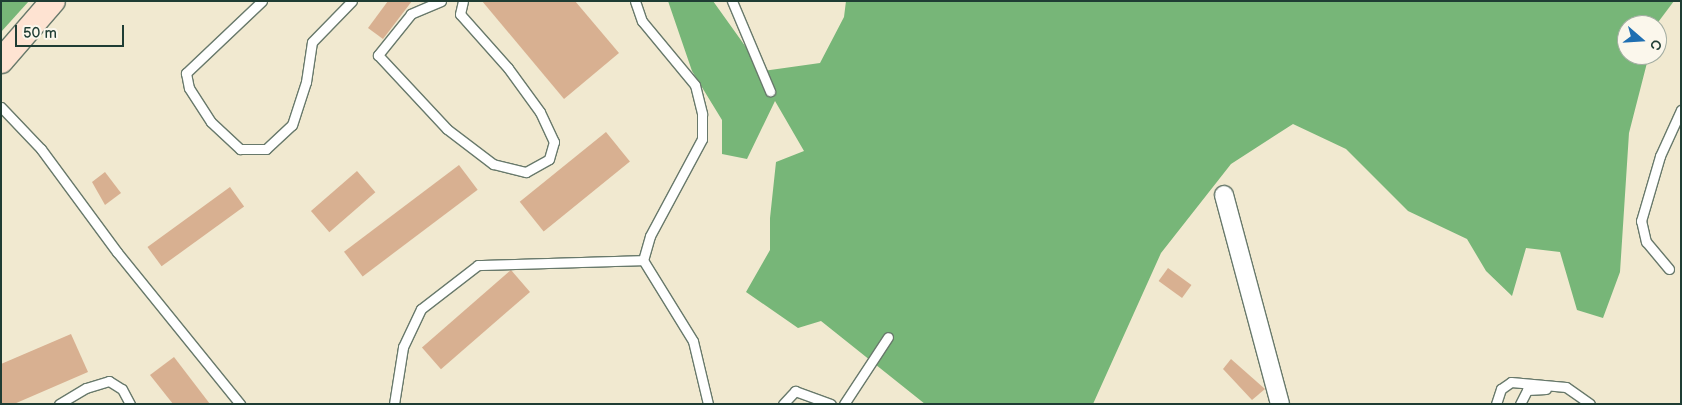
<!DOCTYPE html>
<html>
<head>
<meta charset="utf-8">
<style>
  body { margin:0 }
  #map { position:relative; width:1682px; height:405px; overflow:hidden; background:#f1e9d0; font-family:"Balsamiq Sans",sans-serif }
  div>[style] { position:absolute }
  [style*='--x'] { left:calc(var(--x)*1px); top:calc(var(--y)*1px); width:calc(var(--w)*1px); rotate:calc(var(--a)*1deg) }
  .forest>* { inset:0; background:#77b678 }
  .building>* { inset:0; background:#d8b091; transform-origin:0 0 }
  .roads { filter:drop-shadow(1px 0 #68796b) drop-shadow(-1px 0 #68796b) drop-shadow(0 1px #68796b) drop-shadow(0 -1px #68796b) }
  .lane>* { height:9px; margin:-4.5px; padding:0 4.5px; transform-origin:4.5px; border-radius:4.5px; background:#fff }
  .street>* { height:18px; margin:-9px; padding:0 9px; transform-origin:9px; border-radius:9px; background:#fff }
  .secondary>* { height:24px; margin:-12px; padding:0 12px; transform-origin:12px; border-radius:12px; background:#fee3d2 }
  span { translate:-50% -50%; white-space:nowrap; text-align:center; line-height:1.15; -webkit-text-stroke:5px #fbf7ec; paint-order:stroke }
  .frame { position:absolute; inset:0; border:2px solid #1f3d34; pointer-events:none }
  .north { position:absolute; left:1617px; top:15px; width:50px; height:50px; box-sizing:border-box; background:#fbf7ec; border:1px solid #a3ada2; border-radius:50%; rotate:109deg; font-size:14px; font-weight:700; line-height:20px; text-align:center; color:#1f3d34 }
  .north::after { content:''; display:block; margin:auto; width:18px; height:22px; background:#1f6fb2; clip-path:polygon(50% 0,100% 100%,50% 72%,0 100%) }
  .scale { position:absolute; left:15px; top:25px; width:109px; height:22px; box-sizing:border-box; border:2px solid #1f3d34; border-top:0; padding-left:6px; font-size:15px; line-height:18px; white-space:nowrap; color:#1f3d34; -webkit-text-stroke:4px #fbf7ec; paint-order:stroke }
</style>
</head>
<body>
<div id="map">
  <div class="forest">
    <i style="clip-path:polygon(1px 1px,29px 1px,1px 32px)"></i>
    <i style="clip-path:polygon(668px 1px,713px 1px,763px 71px,820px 63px,844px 17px,846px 1px,1674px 1px,1656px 25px,1627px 25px,1627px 55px,1649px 55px,1629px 133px,1620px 272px,1603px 318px,1577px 310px,1560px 252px,1526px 248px,1512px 296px,1486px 271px,1467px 239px,1408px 211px,1346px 149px,1293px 124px,1231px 164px,1161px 253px,1093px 404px,925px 404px,821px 321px,798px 328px,746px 292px,770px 250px,770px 218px,776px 162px,804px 151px,775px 101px,747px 159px,722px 154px,722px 120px,692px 71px)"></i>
  </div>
  <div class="building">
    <i style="clip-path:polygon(388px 1px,412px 1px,383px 39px,368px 28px)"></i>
    <i style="clip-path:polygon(482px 1px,575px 1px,619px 53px,564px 99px)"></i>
    <i style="left:606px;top:132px;width:38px;height:111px;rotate:51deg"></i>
    <i style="left:459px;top:165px;width:31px;height:144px;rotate:53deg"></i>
    <i style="left:357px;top:171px;width:28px;height:61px;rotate:49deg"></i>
    <i style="clip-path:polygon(105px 172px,121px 193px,105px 205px,92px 182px)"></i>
    <i style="left:230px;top:187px;width:24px;height:102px;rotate:54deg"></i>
    <i style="left:1168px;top:268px;width:29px;height:16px;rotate:36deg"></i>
    <i style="left:511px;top:270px;width:29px;height:118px;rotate:49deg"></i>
    <i style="clip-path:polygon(71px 334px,88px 372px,14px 404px,1px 404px,1px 364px)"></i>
    <i style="clip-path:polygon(174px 357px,210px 404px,173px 404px,150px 375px)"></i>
    <i style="clip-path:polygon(1231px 359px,1265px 389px,1252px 400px,1223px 369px)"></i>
  </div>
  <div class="roads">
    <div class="lane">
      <i style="--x:262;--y:1;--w:105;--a:136.5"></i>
      <i style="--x:186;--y:73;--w:15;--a:79"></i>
      <i style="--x:189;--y:88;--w:40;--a:57.1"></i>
      <i style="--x:211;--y:122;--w:40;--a:43"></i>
      <i style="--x:240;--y:149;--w:26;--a:0"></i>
      <i style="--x:266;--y:149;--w:35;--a:-43"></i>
      <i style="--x:292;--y:125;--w:45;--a:-72"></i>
      <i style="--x:306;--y:82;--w:40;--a:-81.5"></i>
      <i style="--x:312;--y:42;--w:57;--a:-45.7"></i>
      <i style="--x:441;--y:1;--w:33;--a:157"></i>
      <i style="--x:411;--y:14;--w:53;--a:128.8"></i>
      <i style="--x:378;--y:55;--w:101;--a:47"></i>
      <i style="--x:447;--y:129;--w:58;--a:37.3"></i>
      <i style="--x:493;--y:164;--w:34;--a:14"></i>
      <i style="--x:526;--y:172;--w:26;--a:-29"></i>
      <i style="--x:549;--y:159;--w:18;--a:-74"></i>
      <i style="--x:554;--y:142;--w:33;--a:-115"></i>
      <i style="--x:540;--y:112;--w:54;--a:-126"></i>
      <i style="--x:508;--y:68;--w:72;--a:-131.6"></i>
      <i style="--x:460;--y:14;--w:13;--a:-77"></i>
      <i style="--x:635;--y:1;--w:21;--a:71"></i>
      <i style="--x:642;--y:21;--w:83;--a:50.4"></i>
      <i style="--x:695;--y:85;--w:30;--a:76"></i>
      <i style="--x:702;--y:114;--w:25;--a:90"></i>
      <i style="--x:702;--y:139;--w:110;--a:118.2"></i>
      <i style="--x:650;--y:236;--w:25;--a:106"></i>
      <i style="--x:643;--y:260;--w:95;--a:58.3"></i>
      <i style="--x:693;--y:341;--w:65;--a:76.6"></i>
      <i style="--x:732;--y:1;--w:98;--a:67.1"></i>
      <i style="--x:1;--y:107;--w:58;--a:46.4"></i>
      <i style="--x:41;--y:149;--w:128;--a:53.6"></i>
      <i style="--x:117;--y:252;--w:196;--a:51"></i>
      <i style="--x:1669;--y:269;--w:35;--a:-130"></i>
      <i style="--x:1646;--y:242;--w:22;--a:-103"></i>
      <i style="--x:1641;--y:221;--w:68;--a:-73.7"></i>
      <i style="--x:1660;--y:156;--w:51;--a:-65.5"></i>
      <i style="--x:59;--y:404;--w:31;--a:-31"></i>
      <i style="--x:86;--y:388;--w:24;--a:-17"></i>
      <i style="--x:109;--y:381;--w:15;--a:32"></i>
      <i style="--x:122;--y:389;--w:17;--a:62"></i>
      <i style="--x:394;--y:404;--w:58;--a:-81"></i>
      <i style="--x:403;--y:347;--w:42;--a:-64.7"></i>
      <i style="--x:421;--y:309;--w:72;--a:-37.7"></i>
      <i style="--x:478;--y:265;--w:165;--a:-1.7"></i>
      <i style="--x:783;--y:404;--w:18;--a:-47"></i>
      <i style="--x:795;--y:391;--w:38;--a:20"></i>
      <i style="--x:844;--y:404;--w:80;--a:-56.7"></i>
      <i style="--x:1496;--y:404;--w:16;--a:-72"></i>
      <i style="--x:1501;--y:389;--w:12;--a:-35"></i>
      <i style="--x:1511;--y:382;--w:55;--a:5.2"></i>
      <i style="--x:1566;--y:387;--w:29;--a:35"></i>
      <i style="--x:1520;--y:404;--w:16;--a:-63"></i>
      <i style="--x:1527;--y:390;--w:19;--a:-3"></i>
    </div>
    <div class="street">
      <i style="--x:1224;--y:195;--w:216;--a:75"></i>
    </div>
    <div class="secondary">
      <i style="--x:1;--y:61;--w:79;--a:-49.1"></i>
    </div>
  </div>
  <div class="frame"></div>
  <div class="north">С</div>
  <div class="scale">50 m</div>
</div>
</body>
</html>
